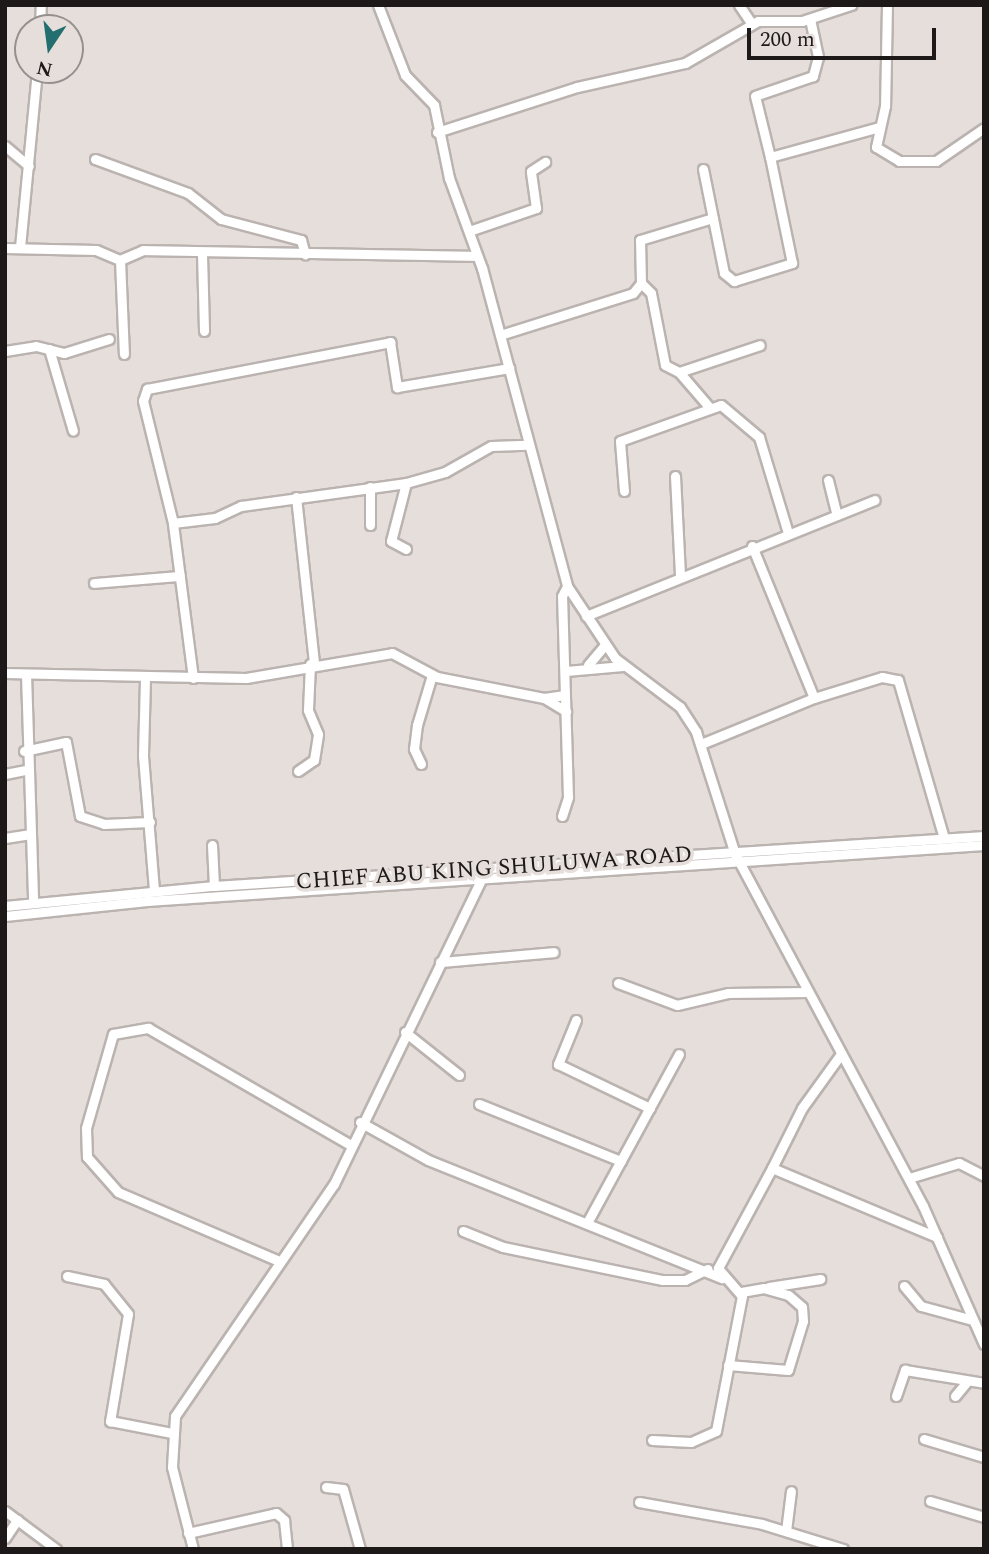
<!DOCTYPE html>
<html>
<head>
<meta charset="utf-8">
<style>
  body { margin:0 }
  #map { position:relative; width:989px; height:1554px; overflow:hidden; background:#e6dedb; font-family:Spectral,serif }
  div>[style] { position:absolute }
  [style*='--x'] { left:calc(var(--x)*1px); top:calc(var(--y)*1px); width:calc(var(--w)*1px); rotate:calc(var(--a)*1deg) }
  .roads { filter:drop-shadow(2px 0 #bab3b0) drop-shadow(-2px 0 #bab3b0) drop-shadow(0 2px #bab3b0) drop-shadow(0 -2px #bab3b0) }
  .minor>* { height:9px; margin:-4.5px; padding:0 4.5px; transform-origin:4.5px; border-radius:4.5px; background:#fff }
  span { translate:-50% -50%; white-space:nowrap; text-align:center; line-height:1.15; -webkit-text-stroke:7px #e6dedb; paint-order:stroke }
  .street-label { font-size:23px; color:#1c1918 }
  .frame { position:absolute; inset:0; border:7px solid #1c1918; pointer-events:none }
  .north { position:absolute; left:14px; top:14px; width:70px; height:70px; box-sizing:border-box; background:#e6dedb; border:2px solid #958f8d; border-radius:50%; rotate:193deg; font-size:19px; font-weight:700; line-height:28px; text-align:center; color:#1c1918 }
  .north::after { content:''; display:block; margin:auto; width:24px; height:32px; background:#236f6f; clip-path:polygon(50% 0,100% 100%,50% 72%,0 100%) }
  .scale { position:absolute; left:747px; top:28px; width:189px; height:32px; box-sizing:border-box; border:4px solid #1c1918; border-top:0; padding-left:9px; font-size:21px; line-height:24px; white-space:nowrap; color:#1c1918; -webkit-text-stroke:5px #e6dedb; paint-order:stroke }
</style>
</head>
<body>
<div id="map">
  <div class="roads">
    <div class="minor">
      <i style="--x:378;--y:5;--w:75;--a:68.9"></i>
      <i style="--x:405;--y:75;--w:42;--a:46"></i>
      <i style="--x:434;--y:105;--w:75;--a:78.4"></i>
      <i style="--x:449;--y:178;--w:96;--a:69.9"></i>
      <i style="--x:482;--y:268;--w:329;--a:75"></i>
      <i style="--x:567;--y:586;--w:87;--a:56.3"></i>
      <i style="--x:615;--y:658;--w:81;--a:37"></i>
      <i style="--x:680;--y:707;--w:30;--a:57"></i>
      <i style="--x:696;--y:732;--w:128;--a:72.3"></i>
      <i style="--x:735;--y:854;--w:399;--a:61.9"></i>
      <i style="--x:923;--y:1206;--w:151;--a:66.2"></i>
      <i style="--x:739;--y:5;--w:23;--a:56"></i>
      <i style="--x:887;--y:5;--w:101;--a:91.1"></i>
      <i style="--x:885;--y:106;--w:42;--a:102.4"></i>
      <i style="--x:876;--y:147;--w:27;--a:31"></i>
      <i style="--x:899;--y:161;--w:37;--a:0"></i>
      <i style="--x:936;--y:161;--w:58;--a:-34.5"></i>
      <i style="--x:810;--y:19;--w:39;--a:78"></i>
      <i style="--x:818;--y:57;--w:20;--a:105"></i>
      <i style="--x:813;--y:76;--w:61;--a:161"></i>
      <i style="--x:755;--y:96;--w:63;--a:76.2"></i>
      <i style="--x:770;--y:157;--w:114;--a:-15.3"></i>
      <i style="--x:40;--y:28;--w:23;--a:-88"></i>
      <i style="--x:437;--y:132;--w:147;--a:-17.8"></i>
      <i style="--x:577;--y:87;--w:111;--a:-12.5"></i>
      <i style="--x:685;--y:63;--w:84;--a:-29.9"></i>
      <i style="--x:758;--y:21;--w:44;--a:0"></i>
      <i style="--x:802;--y:21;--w:52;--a:-18.1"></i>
      <i style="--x:5;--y:146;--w:31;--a:40"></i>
      <i style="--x:95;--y:159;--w:99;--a:20.1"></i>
      <i style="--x:188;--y:193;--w:42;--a:38.2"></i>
      <i style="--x:221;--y:219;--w:83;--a:14.7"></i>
      <i style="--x:301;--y:240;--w:15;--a:74"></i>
      <i style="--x:703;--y:169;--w:106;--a:78.6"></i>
      <i style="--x:724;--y:273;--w:13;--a:39"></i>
      <i style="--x:734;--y:281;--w:61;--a:-17.2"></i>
      <i style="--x:792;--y:263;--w:108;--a:-101.7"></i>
      <i style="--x:469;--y:231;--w:71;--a:-18.9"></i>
      <i style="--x:536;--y:208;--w:37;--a:-98"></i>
      <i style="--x:531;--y:171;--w:17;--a:-33"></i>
      <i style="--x:20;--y:247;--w:178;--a:-84.5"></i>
      <i style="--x:5;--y:248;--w:91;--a:1.3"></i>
      <i style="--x:96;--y:250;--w:26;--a:23"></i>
      <i style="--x:120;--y:260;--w:25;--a:-23"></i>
      <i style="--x:143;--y:250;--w:334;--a:1"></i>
      <i style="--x:202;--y:254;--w:77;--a:88.5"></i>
      <i style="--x:120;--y:260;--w:94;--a:87.6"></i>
      <i style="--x:641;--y:283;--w:14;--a:45"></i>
      <i style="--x:651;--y:293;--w:73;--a:79"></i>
      <i style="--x:665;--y:365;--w:16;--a:27"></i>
      <i style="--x:679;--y:372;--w:48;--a:49.3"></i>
      <i style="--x:500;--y:335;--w:139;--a:-17.5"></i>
      <i style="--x:633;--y:293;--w:13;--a:-51"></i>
      <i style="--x:641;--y:283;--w:43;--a:-91.3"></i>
      <i style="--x:640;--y:240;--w:76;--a:-16.8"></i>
      <i style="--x:49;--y:349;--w:85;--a:73.7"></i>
      <i style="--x:5;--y:351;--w:31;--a:-9"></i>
      <i style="--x:36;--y:346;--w:29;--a:14"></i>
      <i style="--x:64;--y:353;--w:47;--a:-17.3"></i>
      <i style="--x:679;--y:372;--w:85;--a:-18.4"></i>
      <i style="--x:675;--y:476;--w:100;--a:87.1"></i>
      <i style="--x:828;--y:480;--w:36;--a:76"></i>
      <i style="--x:624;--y:491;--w:50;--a:-94.6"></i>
      <i style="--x:620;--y:441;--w:107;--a:-19.6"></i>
      <i style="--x:721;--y:405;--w:50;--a:40.1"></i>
      <i style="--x:759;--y:437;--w:100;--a:73.2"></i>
      <i style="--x:296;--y:497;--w:168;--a:83.8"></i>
      <i style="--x:173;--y:523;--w:42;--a:-6.8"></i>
      <i style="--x:215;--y:518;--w:29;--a:-25"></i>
      <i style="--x:241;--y:506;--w:167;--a:-7.9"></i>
      <i style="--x:406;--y:483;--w:41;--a:-15.8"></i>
      <i style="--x:445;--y:472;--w:53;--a:-29.5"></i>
      <i style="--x:491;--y:446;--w:36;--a:-2"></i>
      <i style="--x:370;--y:525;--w:38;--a:-90"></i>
      <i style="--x:752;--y:546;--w:164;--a:67.8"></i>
      <i style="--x:406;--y:549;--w:17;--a:-152"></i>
      <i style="--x:391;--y:541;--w:60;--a:-75.5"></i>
      <i style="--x:94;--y:583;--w:86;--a:-4.7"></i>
      <i style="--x:586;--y:616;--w:311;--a:-21.9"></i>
      <i style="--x:588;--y:665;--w:26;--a:-50"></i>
      <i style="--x:566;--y:671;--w:57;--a:-5"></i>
      <i style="--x:5;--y:673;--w:241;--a:1.2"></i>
      <i style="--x:246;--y:678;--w:148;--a:-9.7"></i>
      <i style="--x:392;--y:653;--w:51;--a:28.1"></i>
      <i style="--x:437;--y:677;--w:109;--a:11.1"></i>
      <i style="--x:544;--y:698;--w:21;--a:-8"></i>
      <i style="--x:26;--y:674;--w:228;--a:88.2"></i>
      <i style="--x:193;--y:678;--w:156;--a:-97.4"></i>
      <i style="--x:173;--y:523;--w:126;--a:-103.8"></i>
      <i style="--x:143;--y:401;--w:13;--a:-72"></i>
      <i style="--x:147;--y:389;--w:248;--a:-10.9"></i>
      <i style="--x:390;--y:342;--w:46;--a:81.2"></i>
      <i style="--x:397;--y:387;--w:114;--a:-9.6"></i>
      <i style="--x:145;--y:679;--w:77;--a:91.5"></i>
      <i style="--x:143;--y:756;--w:135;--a:85.3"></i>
      <i style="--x:544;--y:698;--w:26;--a:31"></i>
      <i style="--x:701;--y:744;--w:122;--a:-22.2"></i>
      <i style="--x:814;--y:698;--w:71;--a:-17.2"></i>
      <i style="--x:882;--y:677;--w:16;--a:11"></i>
      <i style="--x:898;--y:680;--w:165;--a:73.8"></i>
      <i style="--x:24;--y:751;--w:43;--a:-12.1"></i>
      <i style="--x:66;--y:742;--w:75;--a:79.3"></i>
      <i style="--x:80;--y:816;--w:25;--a:18"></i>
      <i style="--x:104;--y:824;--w:46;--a:-2.5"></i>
      <i style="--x:421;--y:764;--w:17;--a:-115"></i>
      <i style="--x:414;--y:749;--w:24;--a:-83"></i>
      <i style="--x:417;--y:725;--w:52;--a:-73.3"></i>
      <i style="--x:298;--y:771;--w:19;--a:-35"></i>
      <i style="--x:314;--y:760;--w:26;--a:-81"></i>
      <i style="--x:318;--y:734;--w:26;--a:-113"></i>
      <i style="--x:308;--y:710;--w:46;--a:-87.5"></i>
      <i style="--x:5;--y:774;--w:20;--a:-11"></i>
      <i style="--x:562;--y:816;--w:20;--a:-72"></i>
      <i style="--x:568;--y:797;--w:201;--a:-91.7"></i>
      <i style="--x:562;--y:596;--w:11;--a:-63"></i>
      <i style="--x:5;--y:838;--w:26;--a:-9"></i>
      <i style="--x:212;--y:845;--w:41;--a:87.2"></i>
      <i style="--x:5;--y:906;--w:210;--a:-5.5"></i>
      <i style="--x:214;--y:886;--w:772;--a:-3.72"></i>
      <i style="--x:5;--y:916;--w:143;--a:-6"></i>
      <i style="--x:147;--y:901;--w:839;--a:-3.83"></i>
      <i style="--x:440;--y:962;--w:114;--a:-5"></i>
      <i style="--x:618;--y:983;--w:63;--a:20.4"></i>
      <i style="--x:677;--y:1005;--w:52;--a:-13.2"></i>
      <i style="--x:728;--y:993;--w:80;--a:-0.7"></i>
      <i style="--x:576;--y:1020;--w:48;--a:112.2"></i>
      <i style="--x:558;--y:1064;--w:102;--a:25.6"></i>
      <i style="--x:405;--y:1032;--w:69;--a:38.5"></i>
      <i style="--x:479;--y:1104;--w:153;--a:21.9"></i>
      <i style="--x:360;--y:1122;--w:78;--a:29.2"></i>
      <i style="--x:428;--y:1160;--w:317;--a:21.9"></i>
      <i style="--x:772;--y:1168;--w:67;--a:-63.4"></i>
      <i style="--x:802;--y:1108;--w:67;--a:-54.2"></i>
      <i style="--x:909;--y:1178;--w:52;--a:-16.7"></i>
      <i style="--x:959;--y:1163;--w:28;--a:27"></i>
      <i style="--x:588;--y:1221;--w:190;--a:-61.4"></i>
      <i style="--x:463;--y:1231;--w:43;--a:21.8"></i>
      <i style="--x:503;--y:1247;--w:163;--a:11.7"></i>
      <i style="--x:663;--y:1280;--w:22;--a:0"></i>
      <i style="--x:685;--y:1280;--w:25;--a:-26"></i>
      <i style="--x:279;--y:1261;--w:175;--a:-156.8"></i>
      <i style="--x:118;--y:1192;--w:47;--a:-131.5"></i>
      <i style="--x:87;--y:1157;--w:29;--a:-92"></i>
      <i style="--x:86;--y:1128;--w:98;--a:-74"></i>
      <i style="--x:113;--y:1034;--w:36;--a:-10"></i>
      <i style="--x:148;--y:1028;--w:234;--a:30"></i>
      <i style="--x:67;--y:1276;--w:38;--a:12"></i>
      <i style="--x:104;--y:1284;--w:38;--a:51"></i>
      <i style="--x:128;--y:1314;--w:109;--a:99.5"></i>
      <i style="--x:110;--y:1421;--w:63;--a:11"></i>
      <i style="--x:904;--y:1286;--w:26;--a:50"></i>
      <i style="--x:921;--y:1306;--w:54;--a:15.1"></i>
      <i style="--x:769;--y:1287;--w:52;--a:-8.9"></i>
      <i style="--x:728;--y:1365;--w:60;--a:4.8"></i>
      <i style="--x:788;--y:1370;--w:51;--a:-73"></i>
      <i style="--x:803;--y:1321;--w:14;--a:-94"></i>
      <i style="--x:802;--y:1307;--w:18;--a:-139"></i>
      <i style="--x:788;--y:1295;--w:25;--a:-164"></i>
      <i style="--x:764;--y:1288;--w:23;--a:170"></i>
      <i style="--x:896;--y:1396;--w:28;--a:-71"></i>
      <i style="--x:905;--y:1370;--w:80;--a:9.3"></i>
      <i style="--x:955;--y:1396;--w:17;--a:-50"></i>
      <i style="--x:924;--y:1439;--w:63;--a:16.7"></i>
      <i style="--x:652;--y:1440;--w:39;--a:3"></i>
      <i style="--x:691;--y:1442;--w:27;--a:-24"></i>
      <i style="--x:716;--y:1431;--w:137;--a:-79.1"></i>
      <i style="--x:742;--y:1296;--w:37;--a:-131"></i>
      <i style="--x:718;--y:1268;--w:114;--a:-61.6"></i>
      <i style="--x:772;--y:1168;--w:179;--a:22.7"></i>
      <i style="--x:326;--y:1487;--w:17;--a:7"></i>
      <i style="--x:343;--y:1489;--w:62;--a:74.2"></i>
      <i style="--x:930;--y:1501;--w:56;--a:16.5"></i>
      <i style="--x:639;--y:1502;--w:125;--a:10.1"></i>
      <i style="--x:762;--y:1524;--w:85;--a:17.2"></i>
      <i style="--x:5;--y:1511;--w:64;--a:36.7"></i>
      <i style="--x:786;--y:1531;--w:40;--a:-82.9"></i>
      <i style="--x:188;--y:1533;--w:90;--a:-12.8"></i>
      <i style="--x:276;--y:1513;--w:11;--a:41"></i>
      <i style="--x:284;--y:1520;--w:29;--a:84"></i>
      <i style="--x:5;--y:1538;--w:22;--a:-56"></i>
      <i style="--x:193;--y:1549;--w:85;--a:-104.4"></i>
      <i style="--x:172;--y:1467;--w:51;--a:-86.6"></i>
      <i style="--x:175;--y:1416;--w:281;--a:-55.6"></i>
      <i style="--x:334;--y:1184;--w:335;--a:-64.2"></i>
    </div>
  </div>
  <div class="street-label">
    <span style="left:494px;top:869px;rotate:-4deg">CHIEF ABU KING SHULUWA ROAD</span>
  </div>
  <div class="frame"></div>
  <div class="north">N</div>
  <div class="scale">200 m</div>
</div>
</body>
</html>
